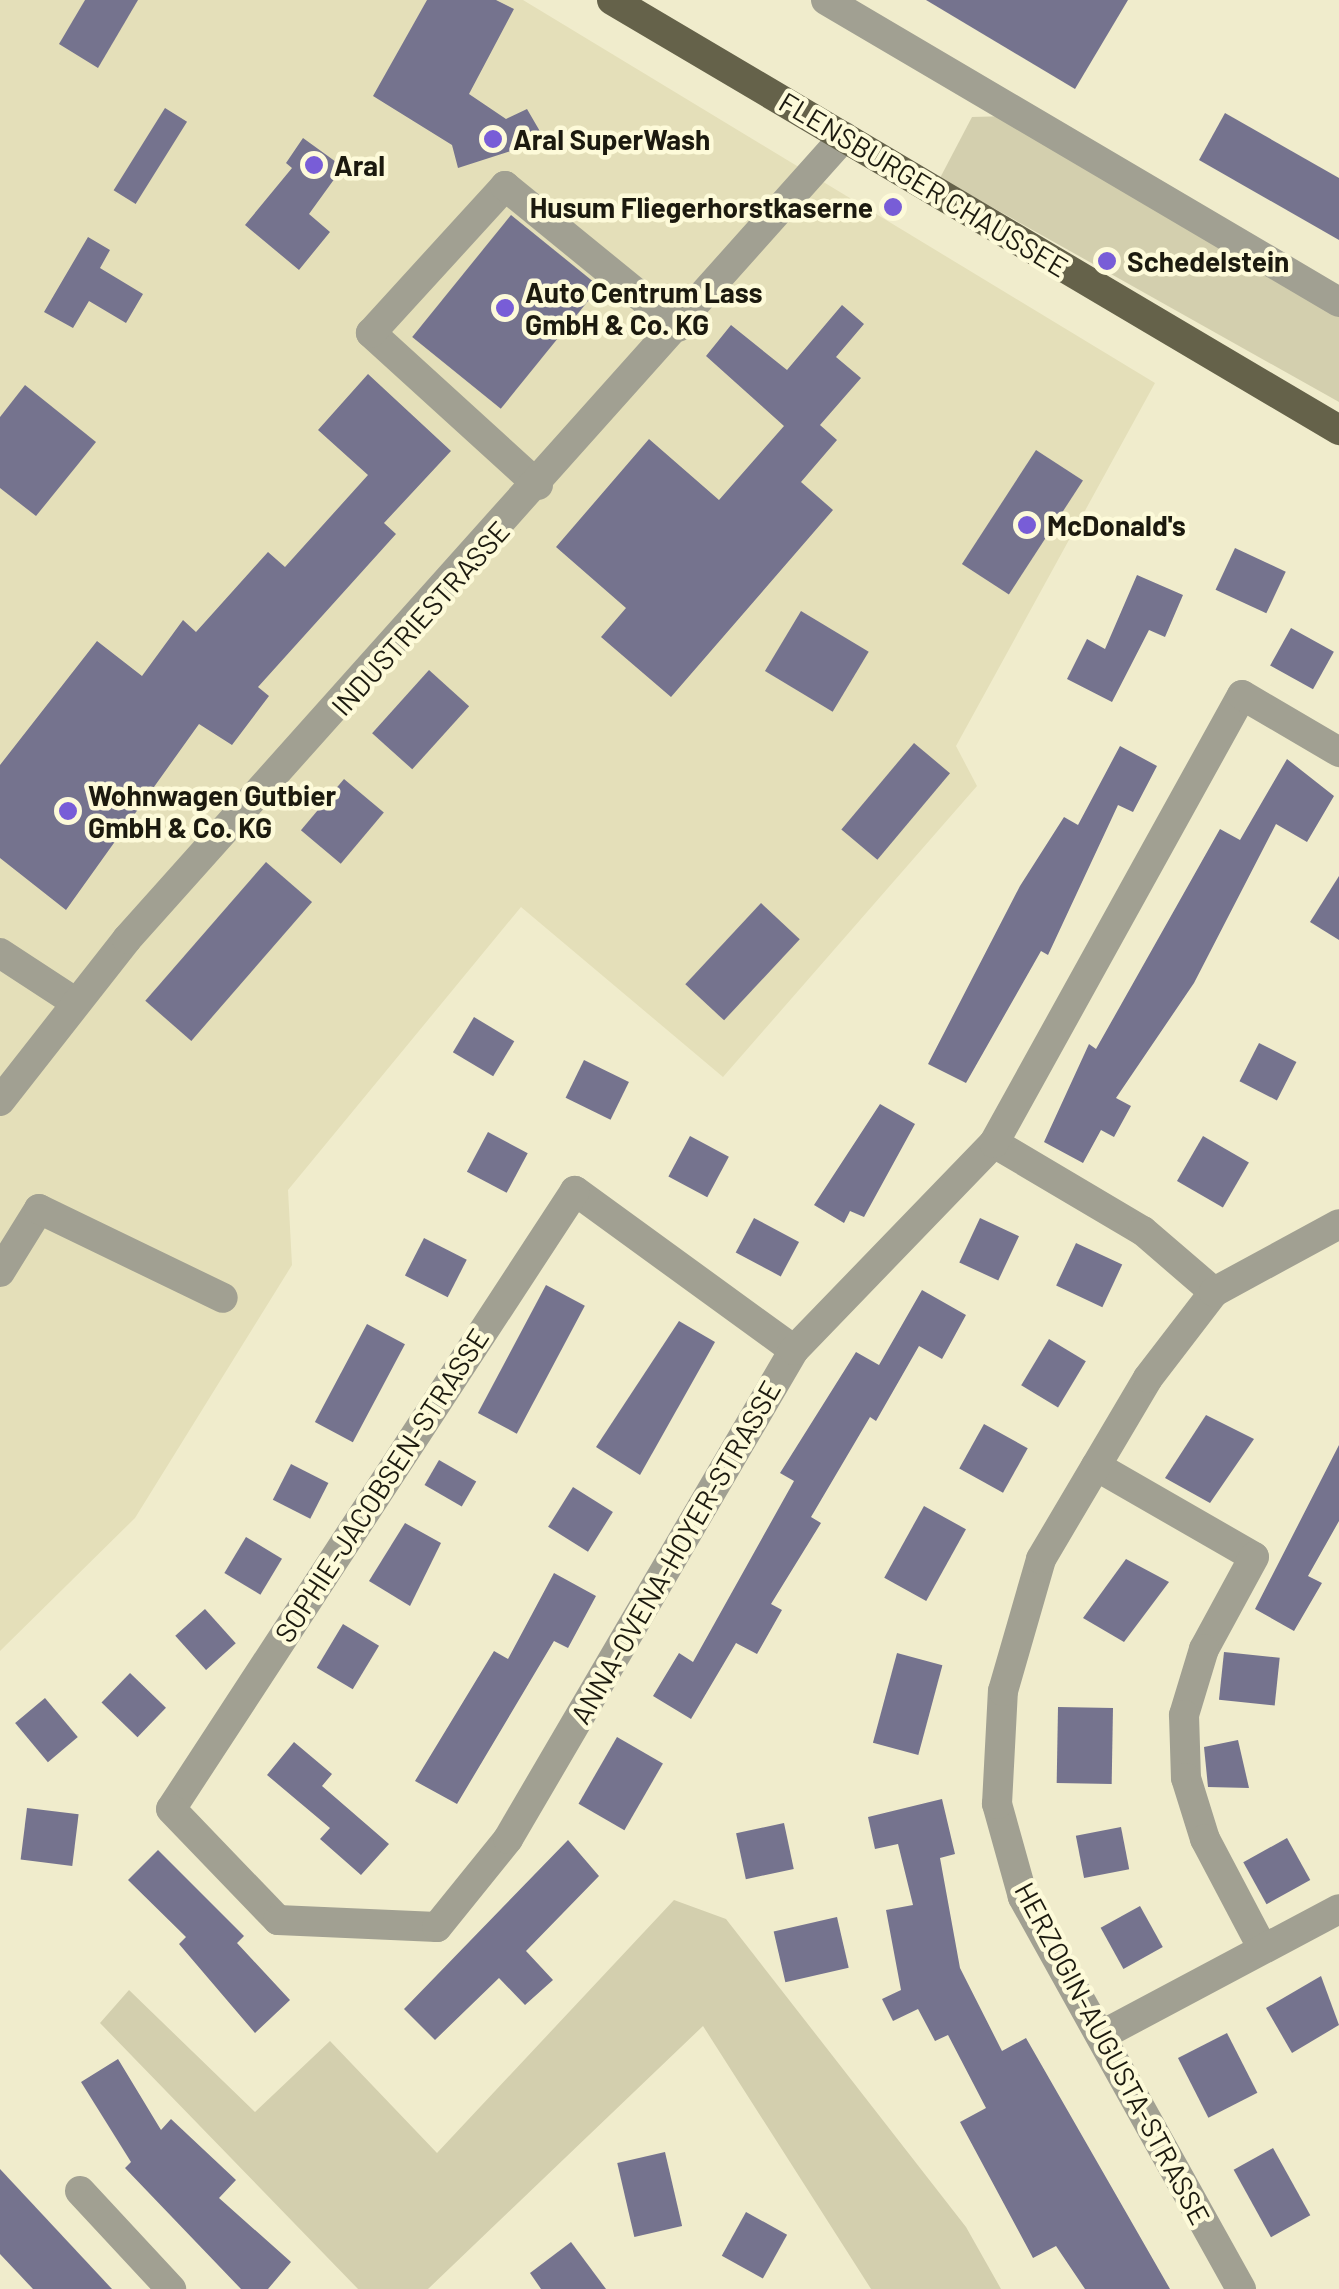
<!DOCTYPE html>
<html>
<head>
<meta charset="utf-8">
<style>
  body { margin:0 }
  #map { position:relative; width:1339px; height:2289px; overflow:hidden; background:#f0eccc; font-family:Barlow,sans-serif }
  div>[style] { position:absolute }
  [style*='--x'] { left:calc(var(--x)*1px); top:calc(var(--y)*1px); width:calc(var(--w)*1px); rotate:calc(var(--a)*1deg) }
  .built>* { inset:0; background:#e4dfb9 }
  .green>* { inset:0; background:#d3cfae }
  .building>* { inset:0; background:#75738e; transform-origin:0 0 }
  .minor>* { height:30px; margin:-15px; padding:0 15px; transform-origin:15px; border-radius:15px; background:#a1a092 }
  .major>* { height:30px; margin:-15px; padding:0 15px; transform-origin:15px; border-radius:15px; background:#65624a }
  .dots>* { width:28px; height:28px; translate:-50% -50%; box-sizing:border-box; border:5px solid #fdfad9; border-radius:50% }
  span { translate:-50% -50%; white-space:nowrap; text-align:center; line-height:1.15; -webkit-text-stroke:9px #fdfad9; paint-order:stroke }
  .poi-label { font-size:28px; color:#1c1a0f; font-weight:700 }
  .left { translate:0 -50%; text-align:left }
  .right { translate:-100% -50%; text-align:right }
  .street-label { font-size:28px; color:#1c1a0f }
</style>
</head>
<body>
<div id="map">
  <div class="built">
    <i style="clip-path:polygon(0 0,523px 0,1155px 383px,956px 746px,977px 786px,723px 1077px,521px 907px,288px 1190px,292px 1265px,135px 1518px,0 1651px)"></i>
  </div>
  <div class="green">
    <i style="clip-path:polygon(1009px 116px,1339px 315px,1339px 402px,940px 178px,972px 117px)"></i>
    <i style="clip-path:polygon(674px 1900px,726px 1919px,966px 2227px,1001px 2289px,871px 2289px,703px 2026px,428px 2289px,358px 2289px,100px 2023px,129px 1990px,255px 2112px,330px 2041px,437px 2153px)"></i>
  </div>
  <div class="building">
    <i style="clip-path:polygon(85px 0,138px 0,98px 68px,59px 44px)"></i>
    <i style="clip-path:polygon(427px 0,496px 0,514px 9px,469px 94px,506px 119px,527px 109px,545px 140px,458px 168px,452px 145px,373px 96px)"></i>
    <i style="clip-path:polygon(926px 0,1128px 0,1075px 89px)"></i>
    <i style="left:165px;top:108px;width:26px;height:97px;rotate:32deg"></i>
    <i style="clip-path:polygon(1225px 113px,1339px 178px,1339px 240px,1199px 160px)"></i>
    <i style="clip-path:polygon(303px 138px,343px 167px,309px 214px,330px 232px,299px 270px,245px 225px,292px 168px,286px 163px)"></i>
    <i style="left:511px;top:215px;width:114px;height:157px;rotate:39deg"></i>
    <i style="clip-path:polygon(88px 237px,110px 250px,100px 268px,143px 294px,126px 323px,89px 301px,73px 328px,44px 312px)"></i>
    <i style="clip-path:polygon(842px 305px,864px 324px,836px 357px,861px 378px,820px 425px,837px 440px,801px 482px,833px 510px,671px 697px,601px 637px,626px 608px,556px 547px,649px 439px,719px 500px,784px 426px,706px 356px,731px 325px,787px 370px)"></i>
    <i style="clip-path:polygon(368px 374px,451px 451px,384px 523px,396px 534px,258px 687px,269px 696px,232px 745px,199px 724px,66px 910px,0 858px,0 765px,97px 641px,142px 676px,183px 620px,196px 632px,268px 552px,285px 567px,368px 475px,318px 430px)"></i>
    <i style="clip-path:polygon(25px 385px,96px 442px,36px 516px,0 488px,0 417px)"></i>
    <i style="left:1036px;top:450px;width:56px;height:136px;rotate:33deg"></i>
    <i style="left:1235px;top:548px;width:56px;height:46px;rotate:25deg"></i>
    <i style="clip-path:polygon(1137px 575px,1183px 595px,1165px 637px,1149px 630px,1112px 702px,1067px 679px,1087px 639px,1105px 649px)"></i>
    <i style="left:801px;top:611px;width:79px;height:70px;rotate:31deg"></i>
    <i style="left:1291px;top:628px;width:49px;height:43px;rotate:29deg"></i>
    <i style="left:429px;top:670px;width:54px;height:85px;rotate:42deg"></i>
    <i style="left:914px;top:743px;width:47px;height:113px;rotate:40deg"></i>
    <i style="clip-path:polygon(1120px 746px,1157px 766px,1133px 812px,1118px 805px,1048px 955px,1041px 951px,966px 1083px,928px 1064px,1020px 886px,1064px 817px,1078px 825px)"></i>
    <i style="clip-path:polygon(1287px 759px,1334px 796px,1307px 842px,1276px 824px,1194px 983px,1116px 1098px,1131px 1106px,1114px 1137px,1101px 1130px,1083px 1163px,1044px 1142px,1089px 1044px,1096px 1049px,1220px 829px,1240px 840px)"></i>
    <i style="left:344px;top:779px;width:52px;height:67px;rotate:40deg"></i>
    <i style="left:266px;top:862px;width:61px;height:184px;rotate:41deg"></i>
    <i style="clip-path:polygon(1339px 876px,1339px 940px,1310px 922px)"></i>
    <i style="left:761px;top:903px;width:53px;height:111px;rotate:43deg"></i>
    <i style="left:474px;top:1017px;width:47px;height:41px;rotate:31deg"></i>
    <i style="left:1259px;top:1043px;width:42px;height:43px;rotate:27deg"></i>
    <i style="left:584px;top:1060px;width:50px;height:42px;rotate:26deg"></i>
    <i style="clip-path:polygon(880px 1104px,915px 1124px,864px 1217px,850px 1211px,844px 1223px,814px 1205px)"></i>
    <i style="left:488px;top:1132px;width:45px;height:45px;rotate:28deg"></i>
    <i style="left:690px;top:1136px;width:44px;height:46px;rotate:28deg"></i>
    <i style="left:1203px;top:1136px;width:53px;height:52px;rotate:30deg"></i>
    <i style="left:754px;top:1218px;width:51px;height:39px;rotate:28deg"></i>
    <i style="left:980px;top:1218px;width:43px;height:49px;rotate:25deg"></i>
    <i style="left:424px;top:1238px;width:48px;height:42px;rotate:27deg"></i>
    <i style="left:1076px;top:1243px;width:51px;height:47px;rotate:25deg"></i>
    <i style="left:546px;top:1285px;width:44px;height:145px;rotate:28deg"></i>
    <i style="clip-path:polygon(922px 1290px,966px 1315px,942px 1359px,919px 1346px,876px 1421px,870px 1417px,811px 1517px,821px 1523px,771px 1604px,782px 1610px,757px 1654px,736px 1643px,691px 1719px,653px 1696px,679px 1653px,693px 1662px,794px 1481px,780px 1473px,856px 1352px,879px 1365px)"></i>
    <i style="clip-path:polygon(679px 1321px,715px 1342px,640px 1475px,596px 1447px)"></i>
    <i style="left:367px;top:1324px;width:43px;height:111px;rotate:28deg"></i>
    <i style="left:1049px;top:1339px;width:43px;height:54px;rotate:31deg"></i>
    <i style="clip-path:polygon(1206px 1415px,1254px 1439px,1210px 1503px,1165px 1478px)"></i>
    <i style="left:984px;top:1424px;width:50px;height:51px;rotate:29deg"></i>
    <i style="clip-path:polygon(1339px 1445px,1339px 1521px,1308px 1576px,1322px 1583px,1294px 1631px,1255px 1609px)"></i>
    <i style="left:439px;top:1460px;width:43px;height:29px;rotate:30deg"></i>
    <i style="left:291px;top:1464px;width:42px;height:40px;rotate:27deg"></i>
    <i style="left:573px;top:1487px;width:47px;height:47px;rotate:32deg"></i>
    <i style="left:924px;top:1506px;width:48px;height:82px;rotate:29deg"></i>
    <i style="clip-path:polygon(405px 1523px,441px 1543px,410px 1606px,369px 1581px)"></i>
    <i style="left:246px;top:1537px;width:42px;height:42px;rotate:31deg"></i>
    <i style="clip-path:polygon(1126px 1559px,1169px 1582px,1124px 1642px,1083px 1618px)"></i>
    <i style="clip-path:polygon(554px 1573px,596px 1596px,568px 1648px,554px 1641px,457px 1804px,415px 1781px,494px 1651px,508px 1659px)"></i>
    <i style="left:205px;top:1609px;width:46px;height:40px;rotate:48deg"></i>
    <i style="left:343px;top:1624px;width:42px;height:51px;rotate:31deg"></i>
    <i style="left:1224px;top:1652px;width:56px;height:48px;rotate:6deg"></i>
    <i style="left:897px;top:1653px;width:47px;height:93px;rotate:15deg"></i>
    <i style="left:130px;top:1673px;width:50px;height:41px;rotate:44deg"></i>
    <i style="left:45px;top:1698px;width:51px;height:39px;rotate:50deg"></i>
    <i style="left:1058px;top:1707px;width:55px;height:76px;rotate:1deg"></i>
    <i style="left:617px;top:1737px;width:53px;height:77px;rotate:30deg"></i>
    <i style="clip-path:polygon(1238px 1740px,1249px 1788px,1208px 1787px,1204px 1747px)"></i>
    <i style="clip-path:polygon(294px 1742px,332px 1774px,322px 1786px,389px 1844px,361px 1875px,320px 1839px,330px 1828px,267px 1775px)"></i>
    <i style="clip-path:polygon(942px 1799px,955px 1854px,940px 1858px,960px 1968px,1002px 2051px,1026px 2038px,1170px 2289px,1085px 2289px,1056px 2246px,1033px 2258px,960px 2122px,986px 2108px,948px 2035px,935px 2041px,918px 2009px,893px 2021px,882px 1999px,901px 1990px,886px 1910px,913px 1905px,898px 1844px,875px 1849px,868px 1817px)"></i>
    <i style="left:27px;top:1808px;width:52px;height:52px;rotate:7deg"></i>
    <i style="left:784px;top:1823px;width:47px;height:49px;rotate:78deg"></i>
    <i style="left:1121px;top:1827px;width:43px;height:46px;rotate:79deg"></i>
    <i style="left:1287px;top:1838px;width:48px;height:50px;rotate:61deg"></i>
    <i style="clip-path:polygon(568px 1840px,599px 1876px,526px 1951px,553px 1980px,525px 2005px,499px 1978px,435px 2040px,404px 2009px)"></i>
    <i style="clip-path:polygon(158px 1850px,244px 1936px,237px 1943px,290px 2000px,255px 2033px,179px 1944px,186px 1937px,128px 1880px)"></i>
    <i style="left:1140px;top:1906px;width:47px;height:45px;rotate:61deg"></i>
    <i style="left:837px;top:1917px;width:52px;height:65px;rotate:77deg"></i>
    <i style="clip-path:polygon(1321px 1976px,1339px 2025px,1292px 2053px,1266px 2008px)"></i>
    <i style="left:1227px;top:2033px;width:67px;height:55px;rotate:63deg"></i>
    <i style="clip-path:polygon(118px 2059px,161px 2130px,171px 2119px,236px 2180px,219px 2198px,291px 2262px,268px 2289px,241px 2289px,125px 2168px,131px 2162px,81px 2082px)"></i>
    <i style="left:1273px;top:2148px;width:77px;height:45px;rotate:61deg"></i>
    <i style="left:665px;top:2152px;width:76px;height:49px;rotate:77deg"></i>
    <i style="clip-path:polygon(0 2169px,112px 2289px,33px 2289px,0 2254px)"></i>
    <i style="left:746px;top:2212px;width:47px;height:50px;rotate:29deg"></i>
    <i style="clip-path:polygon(571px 2242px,606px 2289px,541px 2289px,530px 2273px)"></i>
  </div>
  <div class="minor">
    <i style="--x:826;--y:0;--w:595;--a:30.49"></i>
    <i style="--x:538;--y:485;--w:226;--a:-137.7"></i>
    <i style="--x:371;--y:333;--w:199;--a:-47.6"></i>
    <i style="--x:505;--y:186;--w:223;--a:39.2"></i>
    <i style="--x:0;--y:953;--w:90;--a:33.2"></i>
    <i style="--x:0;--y:1101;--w:206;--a:-51.9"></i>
    <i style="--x:127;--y:939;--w:1076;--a:-48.2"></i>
    <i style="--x:994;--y:1143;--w:173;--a:30.6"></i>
    <i style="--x:1143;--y:1231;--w:94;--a:40.7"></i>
    <i style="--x:0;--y:1272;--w:74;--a:-58.2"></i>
    <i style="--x:39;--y:1209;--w:204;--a:25.8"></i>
    <i style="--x:794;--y:1350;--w:271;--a:-144"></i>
    <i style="--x:575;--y:1191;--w:738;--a:123.17"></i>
    <i style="--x:171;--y:1809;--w:154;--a:46.1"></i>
    <i style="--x:278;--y:1920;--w:159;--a:2.5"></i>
    <i style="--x:437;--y:1927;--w:113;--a:-51.1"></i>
    <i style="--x:508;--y:1839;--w:566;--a:-59.68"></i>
    <i style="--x:794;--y:1350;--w:288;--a:-46"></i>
    <i style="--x:994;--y:1143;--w:512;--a:-61.03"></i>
    <i style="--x:1242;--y:695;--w:113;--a:30.4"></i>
    <i style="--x:1096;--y:1466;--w:182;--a:29.9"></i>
    <i style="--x:1254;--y:1557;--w:105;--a:118.5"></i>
    <i style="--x:1204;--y:1649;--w:69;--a:106.9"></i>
    <i style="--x:1184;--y:1715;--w:63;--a:88.2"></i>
    <i style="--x:1186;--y:1778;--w:64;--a:72.7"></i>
    <i style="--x:1205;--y:1839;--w:124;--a:62.2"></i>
    <i style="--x:1102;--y:2035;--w:268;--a:-28"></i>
    <i style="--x:80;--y:2191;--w:134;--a:47.1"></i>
    <i style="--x:1241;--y:2289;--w:449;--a:-119.1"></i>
    <i style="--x:1023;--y:1897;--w:97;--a:-105.6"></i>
    <i style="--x:997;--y:1804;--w:113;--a:-87"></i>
    <i style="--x:1003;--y:1691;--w:137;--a:-73.9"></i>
    <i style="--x:1041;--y:1559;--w:210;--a:-59.4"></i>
    <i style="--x:1148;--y:1378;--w:108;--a:-52.5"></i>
    <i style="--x:1214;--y:1292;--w:142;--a:-28.5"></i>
  </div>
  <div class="major">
    <i style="--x:612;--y:0;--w:845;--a:30.6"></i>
  </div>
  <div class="dots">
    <i style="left:493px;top:139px;background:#785dd7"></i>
    <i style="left:314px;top:165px;background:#785dd7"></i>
    <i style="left:893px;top:207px;background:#785dd7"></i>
    <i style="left:1107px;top:261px;background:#785dd7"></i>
    <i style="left:505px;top:308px;background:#785dd7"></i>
    <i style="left:1027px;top:525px;background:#785dd7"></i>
    <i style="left:68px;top:811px;background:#785dd7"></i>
  </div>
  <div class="poi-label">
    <span class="left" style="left:513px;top:139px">Aral SuperWash</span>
    <span class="left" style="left:334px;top:165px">Aral</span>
    <span class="right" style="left:873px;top:207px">Husum Fliegerhorstkaserne</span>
    <span class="left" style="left:1127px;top:261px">Schedelstein</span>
    <span class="left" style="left:525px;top:308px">Auto Centrum Lass<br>GmbH &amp; Co. KG</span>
    <span class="left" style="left:1047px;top:525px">McDonald's</span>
    <span class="left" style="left:88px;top:811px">Wohnwagen Gutbier<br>GmbH &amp; Co. KG</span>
  </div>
  <div class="street-label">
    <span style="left:924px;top:184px;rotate:31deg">FLENSBURGER CHAUSSEE</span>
    <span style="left:420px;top:618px;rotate:-48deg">INDUSTRIESTRASSE</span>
    <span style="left:381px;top:1485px;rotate:-57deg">SOPHIE-JACOBSEN-STRASSE</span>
    <span style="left:675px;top:1552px;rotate:-60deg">ANNA-OVENA-HOYER-STRASSE</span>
    <span style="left:1113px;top:2053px;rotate:62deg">HERZOGIN-AUGUSTA-STRASSE</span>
  </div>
</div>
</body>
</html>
